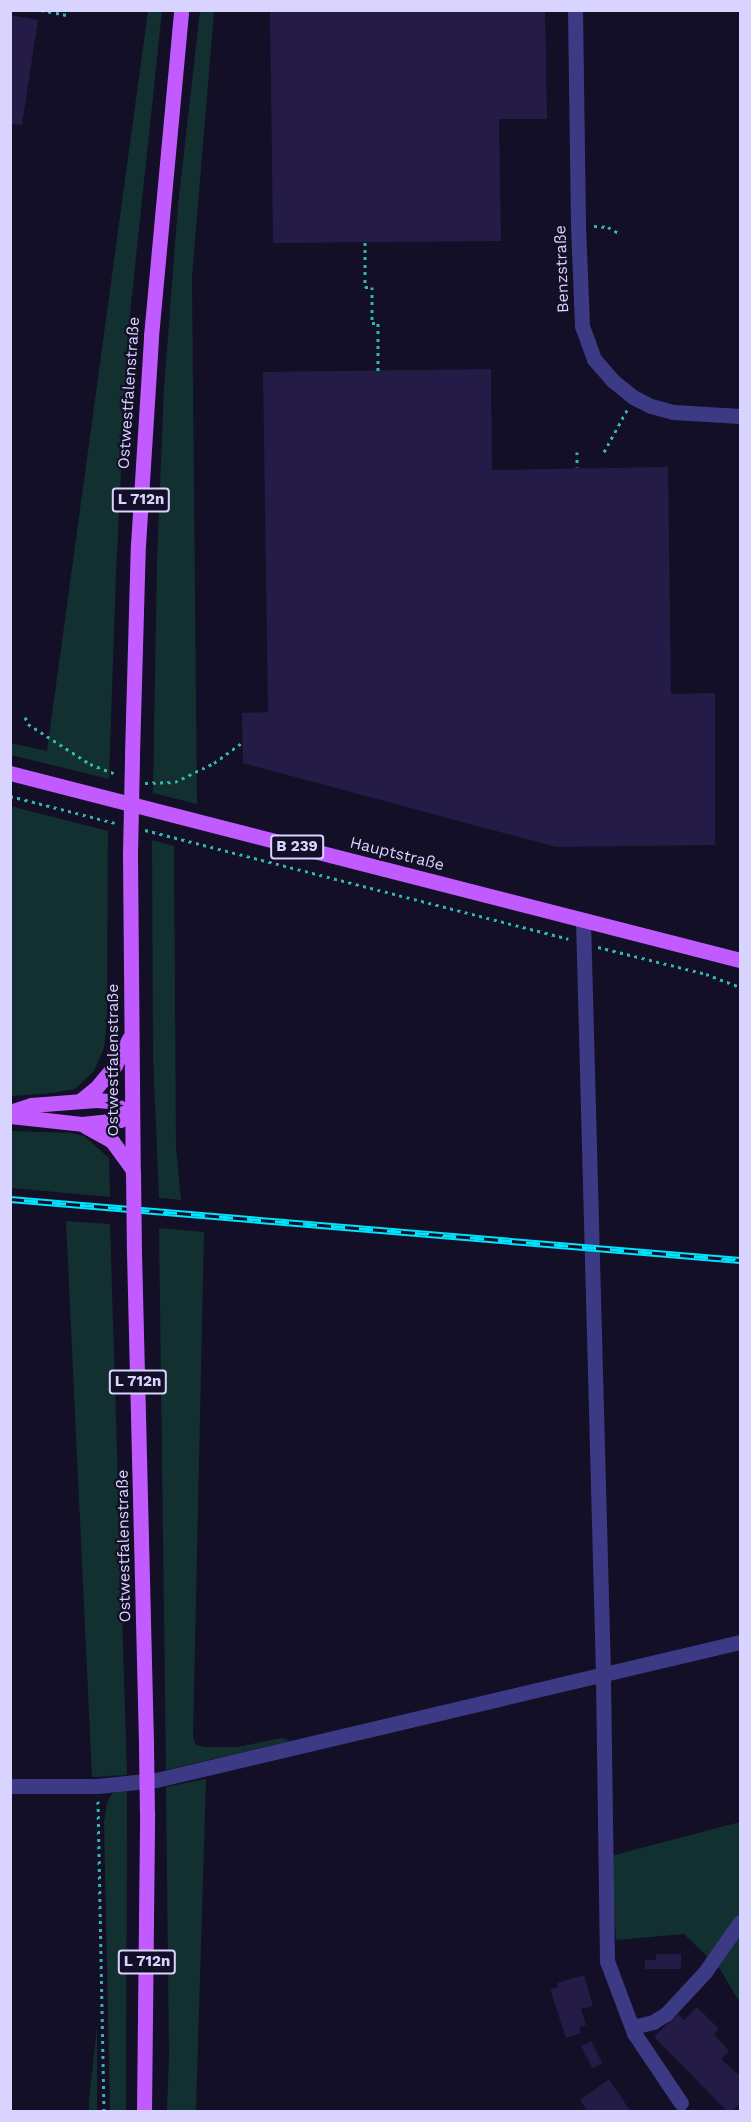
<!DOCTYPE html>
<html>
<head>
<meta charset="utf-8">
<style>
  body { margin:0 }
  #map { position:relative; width:751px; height:2122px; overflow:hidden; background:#130f26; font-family:"Work Sans",sans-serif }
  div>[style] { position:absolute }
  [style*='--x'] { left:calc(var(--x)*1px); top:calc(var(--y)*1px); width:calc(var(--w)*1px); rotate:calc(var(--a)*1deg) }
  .green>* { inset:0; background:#12302f }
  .building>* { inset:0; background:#241b47; transform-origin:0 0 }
  .path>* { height:3px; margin-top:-1.5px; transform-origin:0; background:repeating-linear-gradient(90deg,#2fb8b0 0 3px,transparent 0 7.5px) }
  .minor>* { height:15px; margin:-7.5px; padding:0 7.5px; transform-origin:7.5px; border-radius:7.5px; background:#3d3a85 }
  .major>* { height:15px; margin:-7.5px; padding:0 7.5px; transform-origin:7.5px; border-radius:7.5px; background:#c25bff }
  .rail>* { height:7px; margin-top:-3.5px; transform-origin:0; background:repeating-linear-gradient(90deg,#130f26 0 14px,#00e5ff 0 28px); box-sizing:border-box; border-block:2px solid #00e5ff }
  .major-bridge>* { height:15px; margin:-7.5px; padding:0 7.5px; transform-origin:7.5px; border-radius:7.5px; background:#c25bff }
  span { translate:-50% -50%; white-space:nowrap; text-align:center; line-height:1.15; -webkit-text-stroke:4.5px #130f26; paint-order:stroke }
  .shield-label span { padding:2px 4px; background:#130f26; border:2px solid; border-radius:4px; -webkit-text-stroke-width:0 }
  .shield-label { font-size:15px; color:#d9d4ff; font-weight:700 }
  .street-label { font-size:16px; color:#d9d4ff }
  .frame { position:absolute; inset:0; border:12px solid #d9d4ff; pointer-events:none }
</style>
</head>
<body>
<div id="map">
  <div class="green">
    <i style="clip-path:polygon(148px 11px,162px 11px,128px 333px,116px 574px,109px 779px,11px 755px,10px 743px,47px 751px)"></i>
    <i style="clip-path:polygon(200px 11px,214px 11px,192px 277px,197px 804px,153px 793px,157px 561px,164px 388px,178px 205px)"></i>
    <i style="clip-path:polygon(10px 806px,108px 831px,107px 1021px,104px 1048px,94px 1071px,75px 1089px,53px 1093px,11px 1096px)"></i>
    <i style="clip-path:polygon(152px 840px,174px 846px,176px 1147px,181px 1200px,159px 1198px,153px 1057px)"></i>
    <i style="clip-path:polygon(11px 1131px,72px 1133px,84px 1136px,109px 1158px,110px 1197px,11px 1188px)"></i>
    <i style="clip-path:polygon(66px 1221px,110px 1224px,127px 1775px,92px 1777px)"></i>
    <i style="clip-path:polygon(159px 1228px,204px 1232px,193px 1737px,196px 1745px,205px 1747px,237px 1747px,282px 1738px,290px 1741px,166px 1770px)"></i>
    <i style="clip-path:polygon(206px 1779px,196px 2111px,167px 2111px,169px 2055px,166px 1787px)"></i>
    <i style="clip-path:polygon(127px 1789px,126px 2111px,110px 2111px,104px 1822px,107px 1803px,112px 1793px)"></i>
    <i style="clip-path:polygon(740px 1822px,740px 2003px,720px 1969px,684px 1934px,616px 1940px,611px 1856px)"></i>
    <i style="clip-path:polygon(97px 2026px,97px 2111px,89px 2111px,89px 2101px)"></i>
  </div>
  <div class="building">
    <i style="clip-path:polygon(270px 10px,545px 10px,547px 119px,499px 119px,501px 241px,273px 243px)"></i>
    <i style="clip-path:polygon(10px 15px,38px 20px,22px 125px,10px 124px)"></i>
    <i style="clip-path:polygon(491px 369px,492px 470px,668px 467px,671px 694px,715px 693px,715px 845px,556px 847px,243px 763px,242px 713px,268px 712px,263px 372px)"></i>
    <i style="clip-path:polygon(656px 1954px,681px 1954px,681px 1969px,645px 1969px,645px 1960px,656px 1960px)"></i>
    <i style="clip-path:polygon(584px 1975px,593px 2006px,581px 2009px,586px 2025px,579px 2027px,581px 2033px,566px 2038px,550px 1989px,558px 1987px,557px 1983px)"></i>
    <i style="clip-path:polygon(697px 2007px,719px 2029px,714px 2034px,729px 2051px,721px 2059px,740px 2076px,740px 2103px,732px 2112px,728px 2112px,654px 2037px,678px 2014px,684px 2020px)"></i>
    <i style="left:591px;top:2041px;width:25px;height:11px;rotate:63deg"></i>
    <i style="clip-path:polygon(609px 2079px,631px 2112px,588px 2112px,580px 2100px)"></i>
  </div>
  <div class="path">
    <i style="--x:41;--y:10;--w:26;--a:11"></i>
    <i style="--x:594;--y:226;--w:14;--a:4"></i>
    <i style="--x:608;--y:227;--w:14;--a:30"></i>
    <i style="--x:365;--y:242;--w:45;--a:90"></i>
    <i style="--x:365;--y:287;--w:7;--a:0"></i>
    <i style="--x:372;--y:287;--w:36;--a:90"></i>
    <i style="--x:372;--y:323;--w:6;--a:0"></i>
    <i style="--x:378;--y:323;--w:48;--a:90"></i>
    <i style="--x:577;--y:452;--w:15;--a:90"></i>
    <i style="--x:604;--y:452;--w:48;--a:-61.3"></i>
    <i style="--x:25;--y:717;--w:8;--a:67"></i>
    <i style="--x:28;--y:724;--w:74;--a:32.8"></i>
    <i style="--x:90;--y:764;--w:28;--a:21"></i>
    <i style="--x:145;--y:783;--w:30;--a:-2"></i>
    <i style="--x:175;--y:782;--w:43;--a:-26"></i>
    <i style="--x:214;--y:763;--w:36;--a:-36"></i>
    <i style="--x:10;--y:796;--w:108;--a:14.4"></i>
    <i style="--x:145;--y:830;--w:437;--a:14.4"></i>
    <i style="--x:598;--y:947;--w:111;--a:14"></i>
    <i style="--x:706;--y:974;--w:36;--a:21"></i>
    <i style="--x:98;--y:1801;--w:311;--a:88.9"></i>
  </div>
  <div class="minor">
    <i style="--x:575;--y:10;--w:216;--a:89.2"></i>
    <i style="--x:578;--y:226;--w:100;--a:87.7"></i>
    <i style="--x:582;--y:326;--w:35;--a:70"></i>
    <i style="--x:594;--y:359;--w:28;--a:49"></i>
    <i style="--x:612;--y:380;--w:27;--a:39"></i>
    <i style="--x:633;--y:397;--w:20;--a:27"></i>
    <i style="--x:651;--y:406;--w:23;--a:15"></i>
    <i style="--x:673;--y:412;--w:67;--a:3.4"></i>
    <i style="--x:583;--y:920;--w:756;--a:88.48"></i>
    <i style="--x:603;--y:1676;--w:285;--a:89.2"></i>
    <i style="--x:607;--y:1961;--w:77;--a:69.4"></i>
    <i style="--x:634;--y:2033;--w:84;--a:56.1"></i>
    <i style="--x:10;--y:1786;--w:87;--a:0"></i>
    <i style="--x:97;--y:1786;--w:59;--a:-5.8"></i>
    <i style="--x:156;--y:1780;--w:600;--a:-13.3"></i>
    <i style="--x:632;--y:2027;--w:22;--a:-13"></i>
    <i style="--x:653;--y:2022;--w:15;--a:-32"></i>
    <i style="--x:666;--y:2014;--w:57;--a:-47.1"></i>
    <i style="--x:705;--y:1972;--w:61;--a:-55"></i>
  </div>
  <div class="major">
    <i style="--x:132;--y:755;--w:210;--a:-88.4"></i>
    <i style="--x:138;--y:545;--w:209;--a:-86.4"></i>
    <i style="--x:151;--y:336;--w:327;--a:-84.7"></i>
    <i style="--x:10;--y:773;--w:754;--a:14.37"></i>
    <i style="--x:130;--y:854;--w:318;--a:89.5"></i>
    <i style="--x:81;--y:1100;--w:19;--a:-39"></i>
    <i style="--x:96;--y:1088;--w:30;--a:-50"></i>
    <i style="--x:115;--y:1065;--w:30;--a:-62"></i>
    <i style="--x:10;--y:1112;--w:22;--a:-18"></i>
    <i style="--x:31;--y:1105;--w:65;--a:-4.4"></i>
    <i style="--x:96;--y:1100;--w:13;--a:4"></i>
    <i style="--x:109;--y:1101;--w:26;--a:31"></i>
    <i style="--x:10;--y:1116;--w:72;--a:6.3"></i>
    <i style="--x:82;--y:1124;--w:38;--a:-6"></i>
    <i style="--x:120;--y:1120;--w:13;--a:-29"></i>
    <i style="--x:85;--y:1126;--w:31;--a:29"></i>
    <i style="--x:112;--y:1141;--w:34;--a:54"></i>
    <i style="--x:134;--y:1252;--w:493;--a:88.6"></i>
    <i style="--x:144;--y:2112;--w:299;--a:-89.4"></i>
  </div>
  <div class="rail">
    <i style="--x:10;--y:1199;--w:733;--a:4.78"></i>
  </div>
  <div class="major-bridge">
    <i style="--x:130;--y:854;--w:99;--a:-88.8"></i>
    <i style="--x:133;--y:1172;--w:80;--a:89.3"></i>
    <i style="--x:146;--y:1745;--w:68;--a:89.2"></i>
  </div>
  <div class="shield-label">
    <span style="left:141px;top:500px">L 712n</span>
    <span style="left:297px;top:847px">B 239</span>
    <span style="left:138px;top:1382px">L 712n</span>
    <span style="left:147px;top:1962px">L 712n</span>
  </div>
  <div class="street-label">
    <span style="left:562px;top:269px;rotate:-92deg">Benzstraße</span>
    <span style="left:129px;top:393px;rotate:-86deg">Ostwestfalenstraße</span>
    <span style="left:397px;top:854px;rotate:14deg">Hauptstraße</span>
    <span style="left:113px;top:1060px;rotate:-90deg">Ostwestfalenstraße</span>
    <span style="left:124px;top:1546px;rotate:-91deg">Ostwestfalenstraße</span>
  </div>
  <div class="frame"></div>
</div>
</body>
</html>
